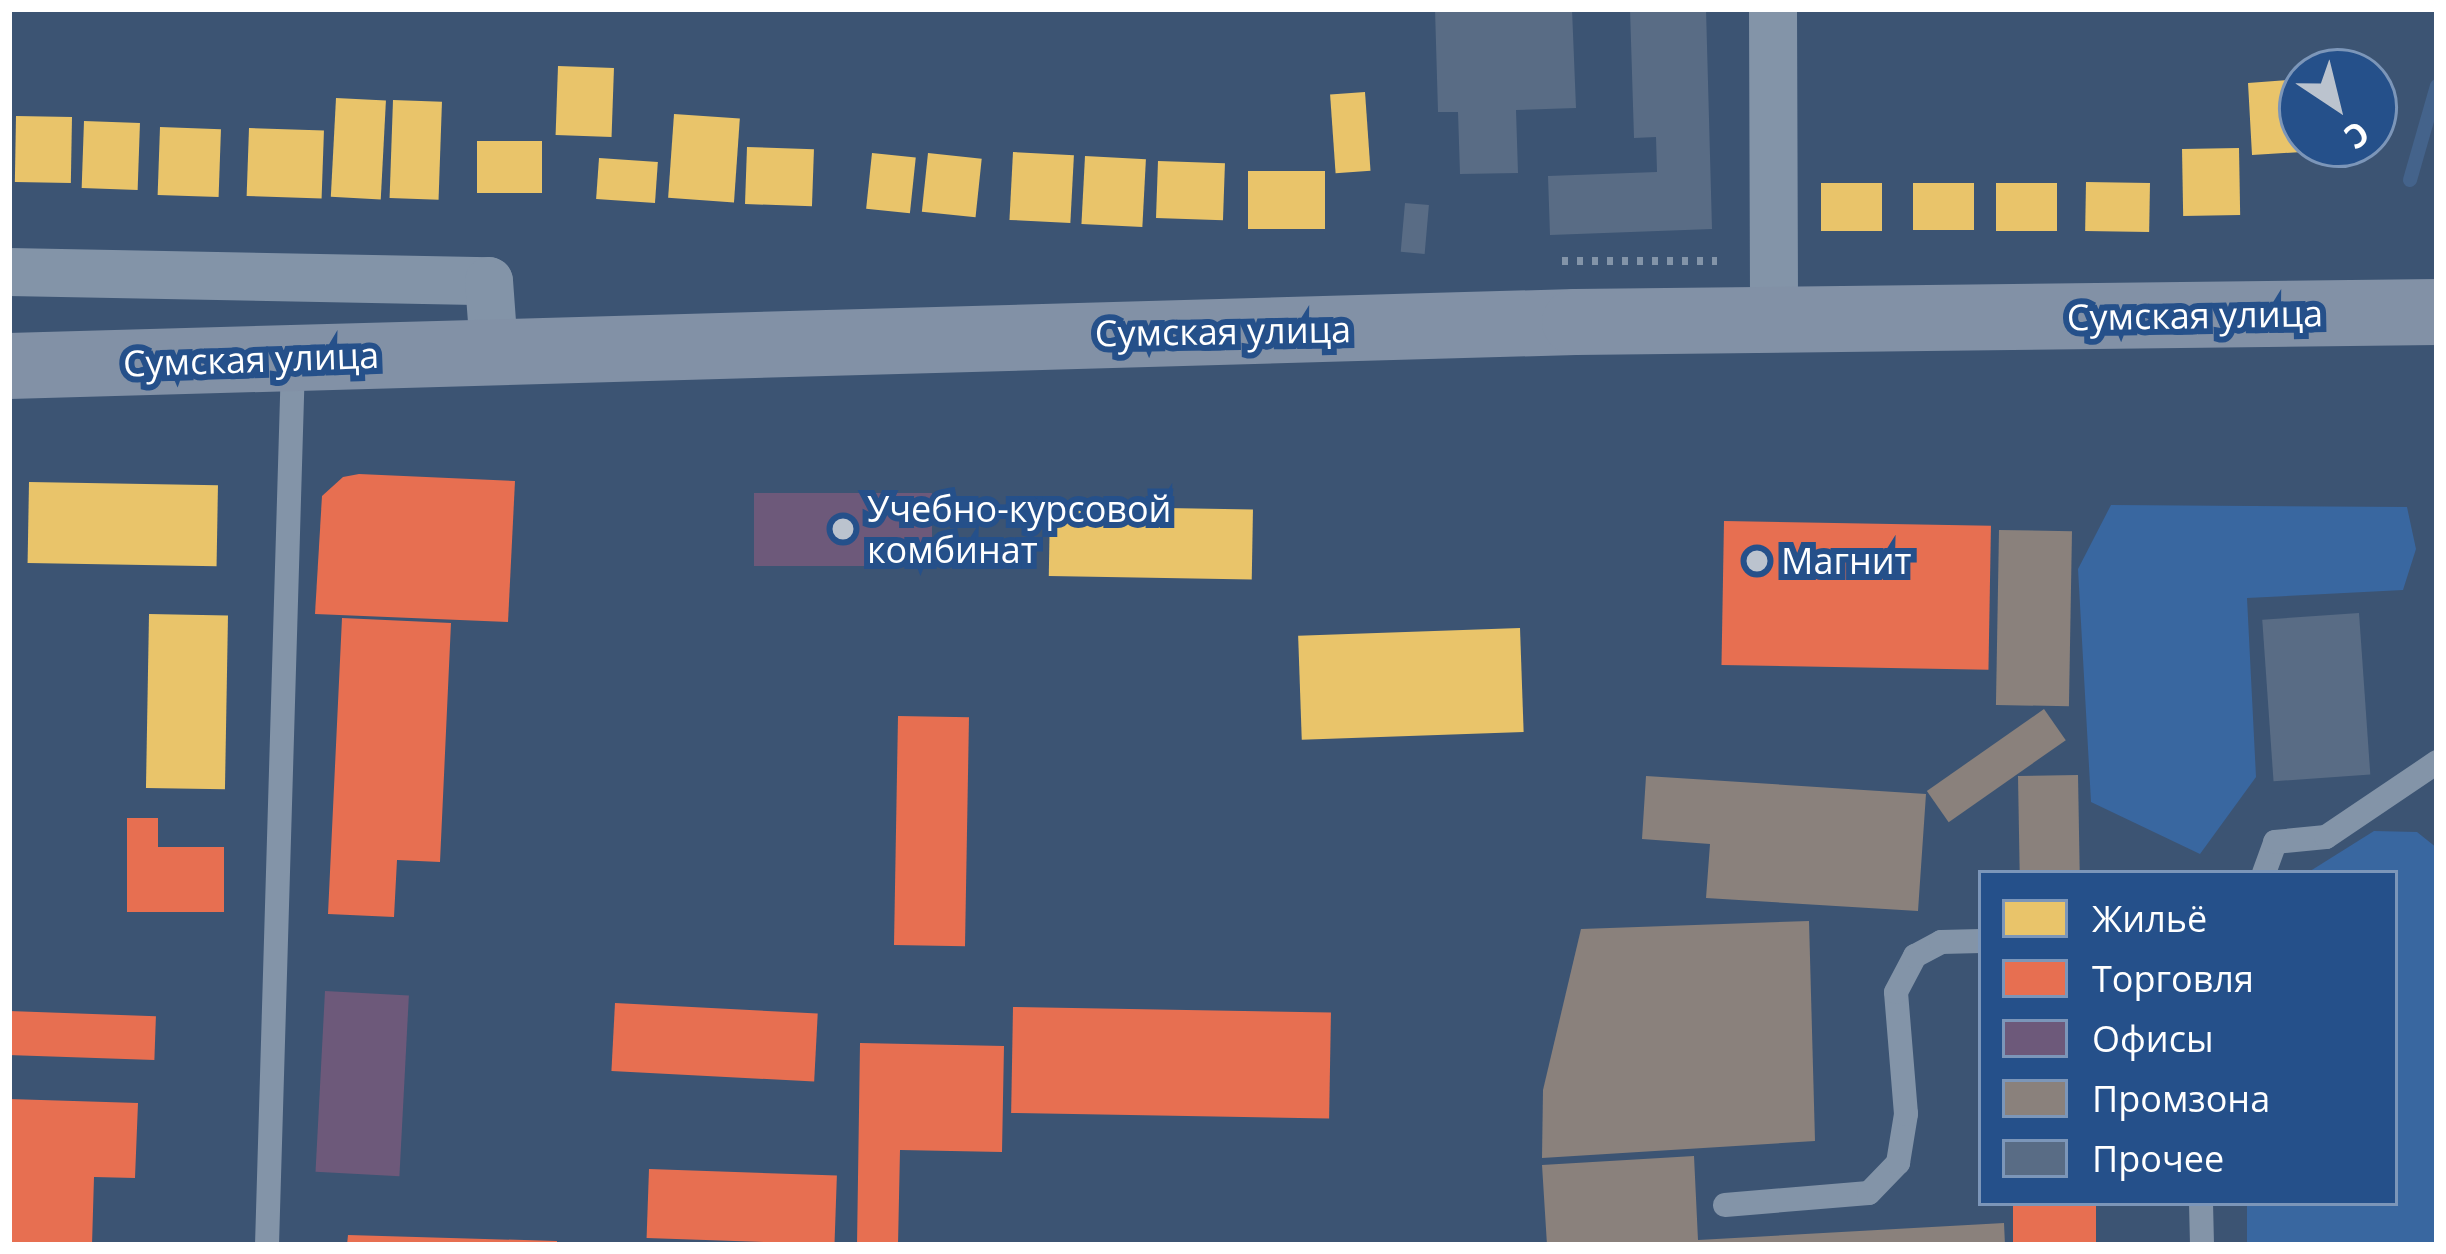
<!DOCTYPE html>
<html>
<head>
<meta charset="utf-8">
<style>
  body { margin:0 }
  #map { position:relative; width:2446px; height:1254px; overflow:hidden; background:#3c5473; font-family:"Open Sans",sans-serif }
  div>[style] { position:absolute }
  [style*='--x'] { left:calc(var(--x)*1px); top:calc(var(--y)*1px); width:calc(var(--w)*1px); rotate:calc(var(--a)*1deg) }
  .green>* { inset:0; background:#3967a0 }
  .homes>* { inset:0; background:#e9c46a; transform-origin:0 0 }
  .shops>* { inset:0; background:#e76f51; transform-origin:0 0 }
  .offices>* { inset:0; background:#6d597a; transform-origin:0 0 }
  .industry>* { inset:0; background:#8a817c; transform-origin:0 0 }
  .stream>* { height:14px; margin:-7px; padding:0 7px; transform-origin:7px; border-radius:7px; background:#44638b }
  .building>* { inset:0; background:#596c85; transform-origin:0 0 }
  .path>* { height:8px; margin-top:-4px; transform-origin:0; background:repeating-linear-gradient(90deg,#8394a8 0 6px,transparent 0 15px) }
  .lane>* { height:24px; margin:-12px; padding:0 12px; transform-origin:12px; border-radius:12px; background:#8394a8 }
  .street>* { height:48px; margin:-24px; padding:0 24px; transform-origin:24px; border-radius:24px; background:#8394a8 }
  .primary>* { height:66px; margin:-33px; padding:0 33px; transform-origin:33px; border-radius:33px; background:#8291a6 }
  .dots>* { width:33px; height:33px; translate:-50% -50%; box-sizing:border-box; border:6px solid #25508a; border-radius:50% }
  span { translate:-50% -50%; white-space:nowrap; text-align:center; line-height:1.15; -webkit-text-stroke:12px #25508a; paint-order:stroke }
  .street-label { font-size:36px; color:#fff }
  .poi-label { font-size:36px; color:#fff }
  .left { translate:0 -50%; text-align:left }
  .frame { position:absolute; inset:0; border:12px solid #fff; pointer-events:none }
  .legend { position:absolute; left:1978px; top:870px; width:420px; height:336px; box-sizing:border-box; background:#25508a; border:3px solid #7c96b9; margin:0; padding:15px 21px; list-style:none; font-size:36px; color:#fff }
  .legend li { display:flex; align-items:center; gap:24px; height:60px }
  .legend b { width:60px; border:3px solid #7c96b9 }
  .north { position:absolute; left:2278px; top:48px; width:120px; height:120px; box-sizing:border-box; background:#25508a; border:3px solid #7c96b9; border-radius:50%; rotate:145deg; font-size:33px; font-weight:700; line-height:48px; text-align:center; color:#fff }
  .north::after { content:''; display:block; margin:auto; width:42px; height:54px; background:#bbc3ce; clip-path:polygon(50% 0,100% 100%,50% 72%,0 100%) }
</style>
</head>
<body>
<div id="map">
  <div class="green">
    <i style="clip-path:polygon(2111px 505px,2407px 507px,2416px 549px,2403px 590px,2247px 598px,2256px 777px,2200px 854px,2091px 802px,2078px 569px)"></i>
    <i style="clip-path:polygon(2374px 831px,2417px 832px,2437px 848px,2437px 1245px,2247px 1245px,2247px 1203px,2395px 1203px,2395px 873px,2307px 873px)"></i>
  </div>
  <div class="homes">
    <i style="left:558px;top:66px;width:56px;height:69px;rotate:2deg"></i>
    <i style="clip-path:polygon(2302px 79px,2302px 144px,2318px 144px,2318px 151px,2252px 155px,2248px 83px)"></i>
    <i style="left:1365px;top:92px;width:79px;height:35px;rotate:86deg"></i>
    <i style="left:336px;top:98px;width:50px;height:99px;rotate:3deg"></i>
    <i style="left:393px;top:100px;width:49px;height:98px;rotate:2deg"></i>
    <i style="left:674px;top:114px;width:66px;height:84px;rotate:4deg"></i>
    <i style="left:16px;top:116px;width:56px;height:66px;rotate:1deg"></i>
    <i style="left:84px;top:121px;width:56px;height:67px;rotate:2deg"></i>
    <i style="left:160px;top:127px;width:61px;height:68px;rotate:2deg"></i>
    <i style="left:249px;top:128px;width:75px;height:68px;rotate:2deg"></i>
    <i style="left:477px;top:141px;width:65px;height:52px"></i>
    <i style="left:747px;top:147px;width:67px;height:57px;rotate:2deg"></i>
    <i style="left:2239px;top:148px;width:67px;height:57px;rotate:89deg"></i>
    <i style="left:1013px;top:152px;width:61px;height:68px;rotate:3deg"></i>
    <i style="left:872px;top:153px;width:44px;height:56px;rotate:6deg"></i>
    <i style="left:928px;top:153px;width:54px;height:59px;rotate:6deg"></i>
    <i style="left:1085px;top:156px;width:61px;height:68px;rotate:3deg"></i>
    <i style="left:599px;top:158px;width:59px;height:41px;rotate:4deg"></i>
    <i style="left:1158px;top:161px;width:67px;height:57px;rotate:2deg"></i>
    <i style="left:1248px;top:171px;width:77px;height:58px"></i>
    <i style="left:2086px;top:182px;width:64px;height:49px;rotate:1deg"></i>
    <i style="left:1882px;top:183px;width:48px;height:61px;rotate:90deg"></i>
    <i style="left:1974px;top:183px;width:47px;height:61px;rotate:90deg"></i>
    <i style="left:1996px;top:183px;width:61px;height:48px"></i>
    <i style="left:29px;top:482px;width:189px;height:81px;rotate:1deg"></i>
    <i style="left:1050px;top:506px;width:203px;height:70px;rotate:1deg"></i>
    <i style="left:149px;top:614px;width:79px;height:174px;rotate:1deg"></i>
    <i style="left:1520px;top:628px;width:104px;height:222px;rotate:88deg"></i>
  </div>
  <div class="shops">
    <i style="clip-path:polygon(359px 474px,515px 481px,508px 622px,315px 614px,322px 496px,343px 477px)"></i>
    <i style="left:1724px;top:521px;width:267px;height:144px;rotate:1deg"></i>
    <i style="clip-path:polygon(342px 618px,451px 623px,440px 862px,397px 860px,394px 917px,328px 914px)"></i>
    <i style="left:898px;top:716px;width:71px;height:229px;rotate:1deg"></i>
    <i style="clip-path:polygon(127px 818px,158px 818px,158px 847px,224px 847px,224px 912px,127px 912px)"></i>
    <i style="left:615px;top:1003px;width:203px;height:68px;rotate:3deg"></i>
    <i style="left:1013px;top:1007px;width:318px;height:106px;rotate:1deg"></i>
    <i style="left:9px;top:1011px;width:147px;height:44px;rotate:2deg"></i>
    <i style="clip-path:polygon(860px 1043px,1004px 1046px,1002px 1152px,900px 1150px,898px 1245px,857px 1245px)"></i>
    <i style="clip-path:polygon(9px 1099px,138px 1103px,135px 1178px,94px 1177px,92px 1245px,9px 1245px)"></i>
    <i style="left:649px;top:1169px;width:188px;height:69px;rotate:2deg"></i>
    <i style="left:2013px;top:1203px;width:83px;height:42px"></i>
    <i style="clip-path:polygon(348px 1235px,557px 1241px,557px 1245px,347px 1245px)"></i>
  </div>
  <div class="offices">
    <i style="left:754px;top:493px;width:178px;height:73px"></i>
    <i style="left:325px;top:991px;width:84px;height:181px;rotate:3deg"></i>
  </div>
  <div class="industry">
    <i style="left:1999px;top:530px;width:73px;height:175px;rotate:1deg"></i>
    <i style="left:2044px;top:709px;width:38px;height:143px;rotate:55deg"></i>
    <i style="left:2078px;top:775px;width:98px;height:60px;rotate:89deg"></i>
    <i style="clip-path:polygon(1646px 776px,1926px 794px,1918px 911px,1706px 898px,1710px 844px,1642px 839px)"></i>
    <i style="clip-path:polygon(1809px 921px,1815px 1141px,1542px 1158px,1543px 1090px,1581px 929px)"></i>
    <i style="clip-path:polygon(1694px 1156px,1698px 1240px,2004px 1223px,2005px 1245px,1547px 1245px,1542px 1165px)"></i>
  </div>
  <div class="stream">
    <i style="--x:2410;--y:180;--w:98;--a:-74"></i>
  </div>
  <div class="building">
    <i style="clip-path:polygon(1435px 9px,1572px 9px,1576px 108px,1516px 110px,1518px 173px,1460px 174px,1458px 112px,1438px 112px)"></i>
    <i style="clip-path:polygon(1630px 9px,1706px 9px,1712px 229px,1550px 235px,1548px 176px,1657px 172px,1656px 137px,1634px 138px)"></i>
    <i style="left:1405px;top:203px;width:24px;height:49px;rotate:5deg"></i>
    <i style="left:2359px;top:613px;width:162px;height:97px;rotate:86deg"></i>
  </div>
  <div class="path">
    <i style="--x:1562;--y:261;--w:155;--a:0"></i>
  </div>
  <div class="lane">
    <i style="--x:2264;--y:873;--w:33;--a:-70"></i>
    <i style="--x:2275;--y:842;--w:51;--a:-5.6"></i>
    <i style="--x:2326;--y:837;--w:134;--a:-34"></i>
    <i style="--x:2201;--y:1203;--w:42;--a:88.6"></i>
    <i style="--x:1725;--y:1205;--w:144;--a:-4.8"></i>
    <i style="--x:1869;--y:1193;--w:42;--a:-46"></i>
    <i style="--x:1898;--y:1163;--w:50;--a:-80.7"></i>
    <i style="--x:1906;--y:1114;--w:122;--a:-94.7"></i>
    <i style="--x:1896;--y:992;--w:41;--a:-62.2"></i>
    <i style="--x:1915;--y:956;--w:30;--a:-28"></i>
    <i style="--x:1941;--y:942;--w:40;--a:-1.4"></i>
    <i style="--x:267;--y:1245;--w:882;--a:-88.31"></i>
  </div>
  <div class="street">
    <i style="--x:1773;--y:9;--w:311;--a:89.8"></i>
    <i style="--x:9;--y:272;--w:480;--a:1.1"></i>
    <i style="--x:489;--y:281;--w:68;--a:85.8"></i>
  </div>
  <div class="primary">
    <i style="--x:9;--y:366;--w:1567;--a:-1.61"></i>
    <i style="--x:1575;--y:322;--w:862;--a:-0.66"></i>
  </div>
  <div class="dots">
    <i style="left:843px;top:529px;background:#bbc3ce"></i>
    <i style="left:1757px;top:561px;background:#bbc3ce"></i>
  </div>
  <div class="street-label">
    <span style="left:2195px;top:315px;rotate:-1deg">Сумская улица</span>
    <span style="left:1223px;top:331px;rotate:-1deg">Сумская улица</span>
    <span style="left:251px;top:359px;rotate:-2deg">Сумская улица</span>
  </div>
  <div class="poi-label">
    <span class="left" style="left:867px;top:529px">Учебно-курсовой<br>комбинат</span>
    <span class="left" style="left:1781px;top:561px">Магнит</span>
  </div>
  <div class="frame"></div>
  <ul class="legend">
  <li><b style="height:33px;background:#e9c46a"></b>Жильё</li>
  <li><b style="height:33px;background:#e76f51"></b>Торговля</li>
  <li><b style="height:33px;background:#6d597a"></b>Офисы</li>
  <li><b style="height:33px;background:#8a817c"></b>Промзона</li>
  <li><b style="height:33px;background:#596c85"></b>Прочее</li>
  </ul>
  <div class="north">С</div>
</div>
</body>
</html>
